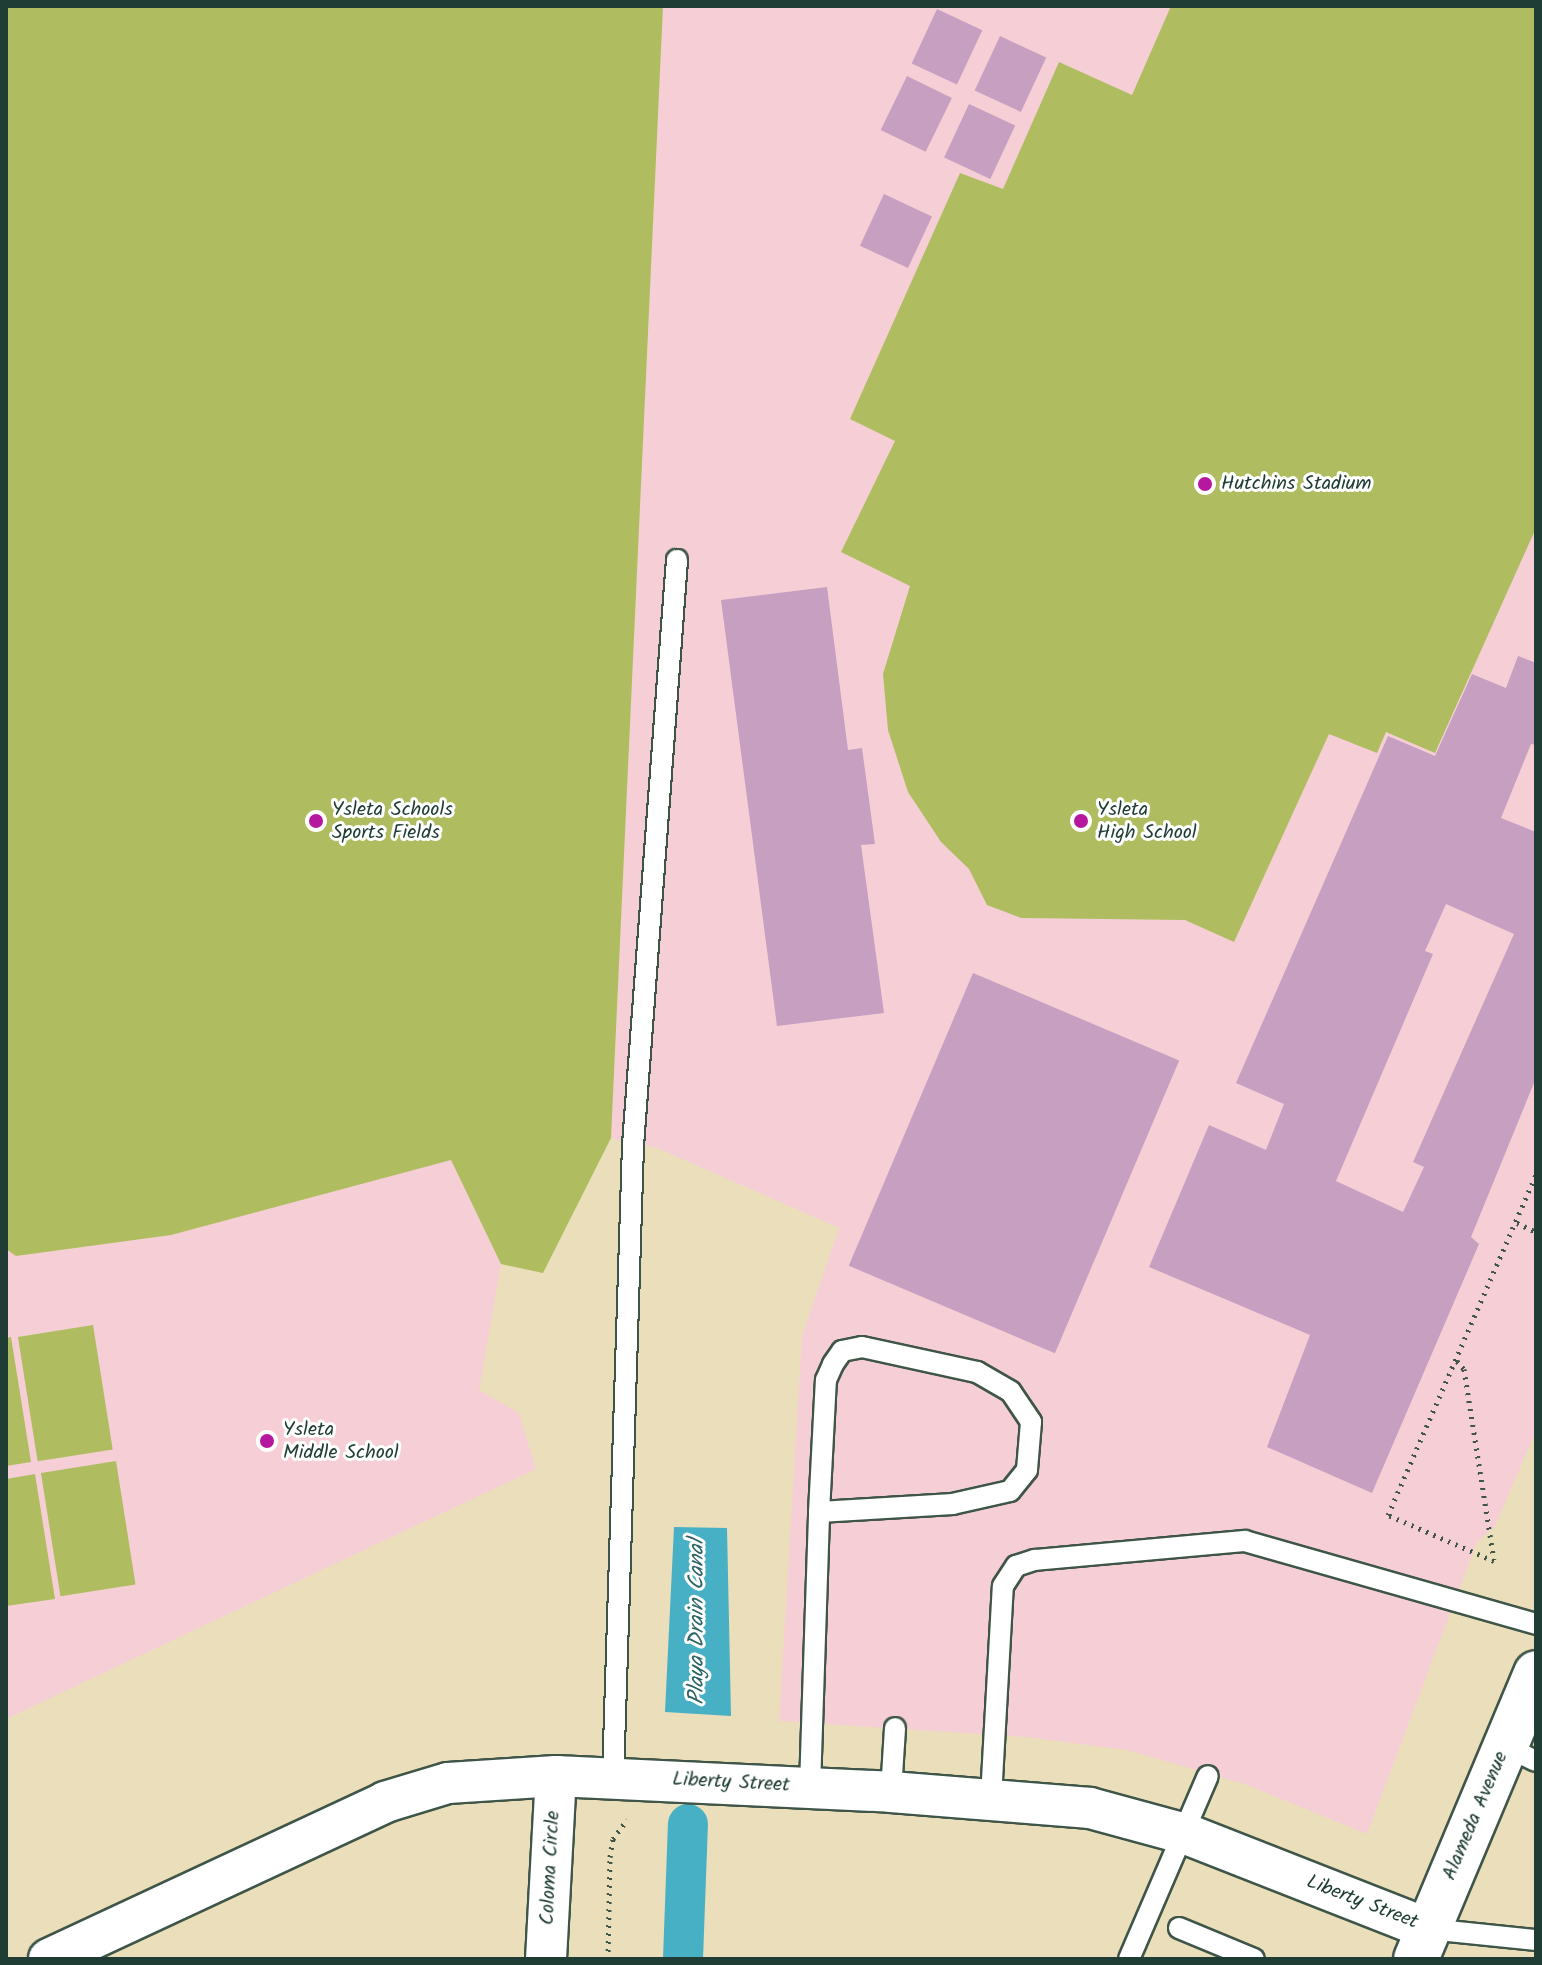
<!DOCTYPE html>
<html>
<head>
<meta charset="utf-8">
<style>
  body { margin:0 }
  #map { position:relative; width:1542px; height:1965px; overflow:hidden; background:#ebdeba; font-family:Kalam,sans-serif }
  div>[style] { position:absolute }
  [style*='--x'] { left:calc(var(--x)*1px); top:calc(var(--y)*1px); width:calc(var(--w)*1px); rotate:calc(var(--a)*1deg) }
  .built>* { inset:0; background:#f6cfd6 }
  .green>* { inset:0; background:#afbc5f; transform-origin:0 0 }
  .water>* { inset:0; background:#47b0c5 }
  .canal>* { height:40px; margin:-20px; padding:0 20px; transform-origin:20px; border-radius:20px; background:#47b0c5 }
  .building>* { inset:0; background:#c69fc1; transform-origin:0 0 }
  .path>* { height:5px; margin-top:-2.5px; transform-origin:0; background:repeating-linear-gradient(90deg,#3e5548 0 2px,transparent 0 8px) }
  .roads { filter:drop-shadow(2px 0 #3e5548) drop-shadow(-2px 0 #3e5548) drop-shadow(0 2px #3e5548) drop-shadow(0 -2px #3e5548) }
  .lane>* { height:20px; margin:-10px; padding:0 10px; transform-origin:10px; border-radius:10px; background:#fff }
  .street>* { height:40px; margin:-20px; padding:0 20px; transform-origin:20px; border-radius:20px; background:#fff }
  .primary>* { height:44px; margin:-22px; padding:0 22px; transform-origin:22px; border-radius:22px; background:#fff }
  .dots>* { width:22px; height:22px; translate:-50% -50%; box-sizing:border-box; border:4px solid #fff; border-radius:50% }
  span { translate:-50% -50%; white-space:nowrap; text-align:center; line-height:1.15; -webkit-text-stroke:6px #fff; paint-order:stroke }
  .poi-label { font-size:20px; color:#1f3d34 }
  .left { translate:0 -50%; text-align:left }
  .street-label { font-size:20px; color:#1f3d34 }
  .water-label { font-size:22px; color:#2d6567; font-style:italic }
  .frame { position:absolute; inset:0; border:8px solid #1f3d34; pointer-events:none }
</style>
</head>
<body>
<div id="map">
  <div class="built">
    <i style="clip-path:polygon(663px 6px,1536px 6px,1536px 1431px,1495px 1526px,1477px 1542px,1367px 1834px,1247px 1785px,1127px 1750px,1025px 1737px,779px 1721px,802px 1336px,839px 1228px,657px 1148px,611px 1138px)"></i>
    <i style="clip-path:polygon(451px 1159px,501px 1264px,479px 1390px,519px 1413px,536px 1469px,6px 1719px,6px 1249px,16px 1256px,171px 1235px)"></i>
  </div>
  <div class="green">
    <i style="clip-path:polygon(6px 6px,663px 6px,611px 1138px,543px 1273px,501px 1264px,451px 1160px,171px 1235px,16px 1256px,6px 1249px)"></i>
    <i style="clip-path:polygon(1171px 6px,1536px 6px,1536px 528px,1435px 753px,1386px 732px,1377px 753px,1329px 734px,1234px 942px,1185px 920px,1021px 918px,987px 905px,969px 869px,941px 842px,908px 792px,888px 730px,883px 674px,910px 586px,841px 552px,895px 441px,850px 419px,960px 173px,1003px 189px,1059px 62px,1132px 95px)"></i>
    <i style="left:93px;top:1325px;width:126px;height:76px;rotate:81deg"></i>
    <i style="clip-path:polygon(11px 1337px,31px 1462px,6px 1466px,6px 1338px)"></i>
    <i style="left:116px;top:1461px;width:125px;height:76px;rotate:81deg"></i>
    <i style="clip-path:polygon(35px 1474px,55px 1599px,6px 1606px,6px 1479px)"></i>
  </div>
  <div class="water">
    <i style="clip-path:polygon(674px 1527px,727px 1528px,731px 1716px,665px 1712px)"></i>
  </div>
  <div class="canal">
    <i style="--x:683;--y:1959;--w:135;--a:-87.9"></i>
  </div>
  <div class="building">
    <i style="left:937px;top:9px;width:50px;height:60px;rotate:25deg"></i>
    <i style="left:1000px;top:36px;width:51px;height:60px;rotate:25deg"></i>
    <i style="left:907px;top:76px;width:50px;height:60px;rotate:26deg"></i>
    <i style="left:969px;top:104px;width:51px;height:59px;rotate:25deg"></i>
    <i style="left:884px;top:194px;width:53px;height:57px;rotate:25deg"></i>
    <i style="clip-path:polygon(827px 587px,848px 750px,862px 748px,875px 844px,861px 845px,884px 1013px,777px 1026px,721px 600px)"></i>
    <i style="clip-path:polygon(evenodd,1518px 656px,1536px 663px,1536px 745px,1531px 744px,1501px 818px,1536px 832px,1536px 1078px,1471px 1237px,1479px 1244px,1372px 1493px,1267px 1447px,1310px 1335px,1149px 1267px,1209px 1125px,1266px 1150px,1284px 1104px,1236px 1083px,1388px 736px,1435px 756px,1472px 674px,1506px 688px,1518px 656px,1446px 904px,1514px 934px,1413px 1162px,1424px 1167px,1403px 1212px,1336px 1181px,1433px 954px,1425px 951px,1446px 904px)"></i>
    <i style="left:973px;top:973px;width:224px;height:318px;rotate:23deg"></i>
  </div>
  <div class="path">
    <i style="--x:1517;--y:1223;--w:21;--a:25"></i>
    <i style="--x:1457;--y:1361;--w:11;--a:49"></i>
    <i style="--x:1464;--y:1369;--w:193;--a:81.1"></i>
    <i style="--x:1494;--y:1561;--w:116;--a:-156.5"></i>
    <i style="--x:1388;--y:1515;--w:372;--a:-66.5"></i>
    <i style="--x:608;--y:1959;--w:102;--a:-88.9"></i>
    <i style="--x:610;--y:1857;--w:18;--a:-81"></i>
    <i style="--x:613;--y:1839;--w:24;--a:-54"></i>
  </div>
  <div class="roads">
    <div class="lane">
      <i style="--x:1505;--y:1746;--w:34;--a:26"></i>
      <i style="--x:613;--y:1778;--w:633;--a:-88.19"></i>
      <i style="--x:633;--y:1145;--w:587;--a:-85.7"></i>
      <i style="--x:810;--y:1787;--w:275;--a:-88.1"></i>
      <i style="--x:819;--y:1512;--w:132;--a:-87"></i>
      <i style="--x:826;--y:1380;--w:17;--a:-66"></i>
      <i style="--x:833;--y:1364;--w:16;--a:-55"></i>
      <i style="--x:842;--y:1351;--w:20;--a:-11"></i>
      <i style="--x:862;--y:1347;--w:118;--a:12.3"></i>
      <i style="--x:977;--y:1372;--w:39;--a:30"></i>
      <i style="--x:1011;--y:1392;--w:36;--a:56"></i>
      <i style="--x:1031;--y:1422;--w:48;--a:94.8"></i>
      <i style="--x:1027;--y:1470;--w:27;--a:129"></i>
      <i style="--x:1010;--y:1491;--w:58;--a:167.2"></i>
      <i style="--x:953;--y:1504;--w:134;--a:176.6"></i>
      <i style="--x:891;--y:1792;--w:64;--a:-86.4"></i>
      <i style="--x:991;--y:1798;--w:212;--a:-86.8"></i>
      <i style="--x:1003;--y:1586;--w:24;--a:-57"></i>
      <i style="--x:1016;--y:1566;--w:20;--a:-18"></i>
      <i style="--x:1035;--y:1560;--w:211;--a:-5.2"></i>
      <i style="--x:1245;--y:1541;--w:303;--a:15.9"></i>
      <i style="--x:1179;--y:1928;--w:81;--a:22.5"></i>
      <i style="--x:1429;--y:1929;--w:108;--a:5.9"></i>
      <i style="--x:1129;--y:1959;--w:199;--a:-66.7"></i>
    </div>
    <div class="street">
      <i style="--x:49;--y:1959;--w:371;--a:-25"></i>
      <i style="--x:385;--y:1802;--w:66;--a:-16.8"></i>
      <i style="--x:448;--y:1783;--w:108;--a:-3.7"></i>
      <i style="--x:556;--y:1776;--w:335;--a:2.7"></i>
      <i style="--x:891;--y:1792;--w:200;--a:4.6"></i>
      <i style="--x:1090;--y:1808;--w:99;--a:15.2"></i>
      <i style="--x:1186;--y:1834;--w:261;--a:21.4"></i>
      <i style="--x:546;--y:1959;--w:183;--a:-86.9"></i>
    </div>
    <div class="primary">
      <i style="--x:1416;--y:1959;--w:310;--a:-67.2"></i>
    </div>
  </div>
  <div class="dots">
    <i style="left:1205px;top:484px;background:#b5179e"></i>
    <i style="left:316px;top:821px;background:#b5179e"></i>
    <i style="left:1081px;top:821px;background:#b5179e"></i>
    <i style="left:267px;top:1441px;background:#b5179e"></i>
  </div>
  <div class="poi-label">
    <span class="left" style="left:1221px;top:484px">Hutchins Stadium</span>
    <span class="left" style="left:332px;top:822px">Ysleta Schools<br>Sports Fields</span>
    <span class="left" style="left:1097px;top:822px">Ysleta<br>High School</span>
    <span class="left" style="left:283px;top:1442px">Ysleta<br>Middle School</span>
  </div>
  <div class="street-label">
    <span style="left:731px;top:1783px;rotate:3deg">Liberty Street</span>
    <span style="left:1476px;top:1816px;rotate:-67deg">Alameda Avenue</span>
    <span style="left:551px;top:1868px;rotate:-87deg">Coloma Circle</span>
    <span style="left:1362px;top:1903px;rotate:21deg">Liberty Street</span>
  </div>
  <div class="water-label">
    <span style="left:698px;top:1622px;rotate:-90deg">Playa Drain Canal</span>
  </div>
  <div class="frame"></div>
</div>
</body>
</html>
